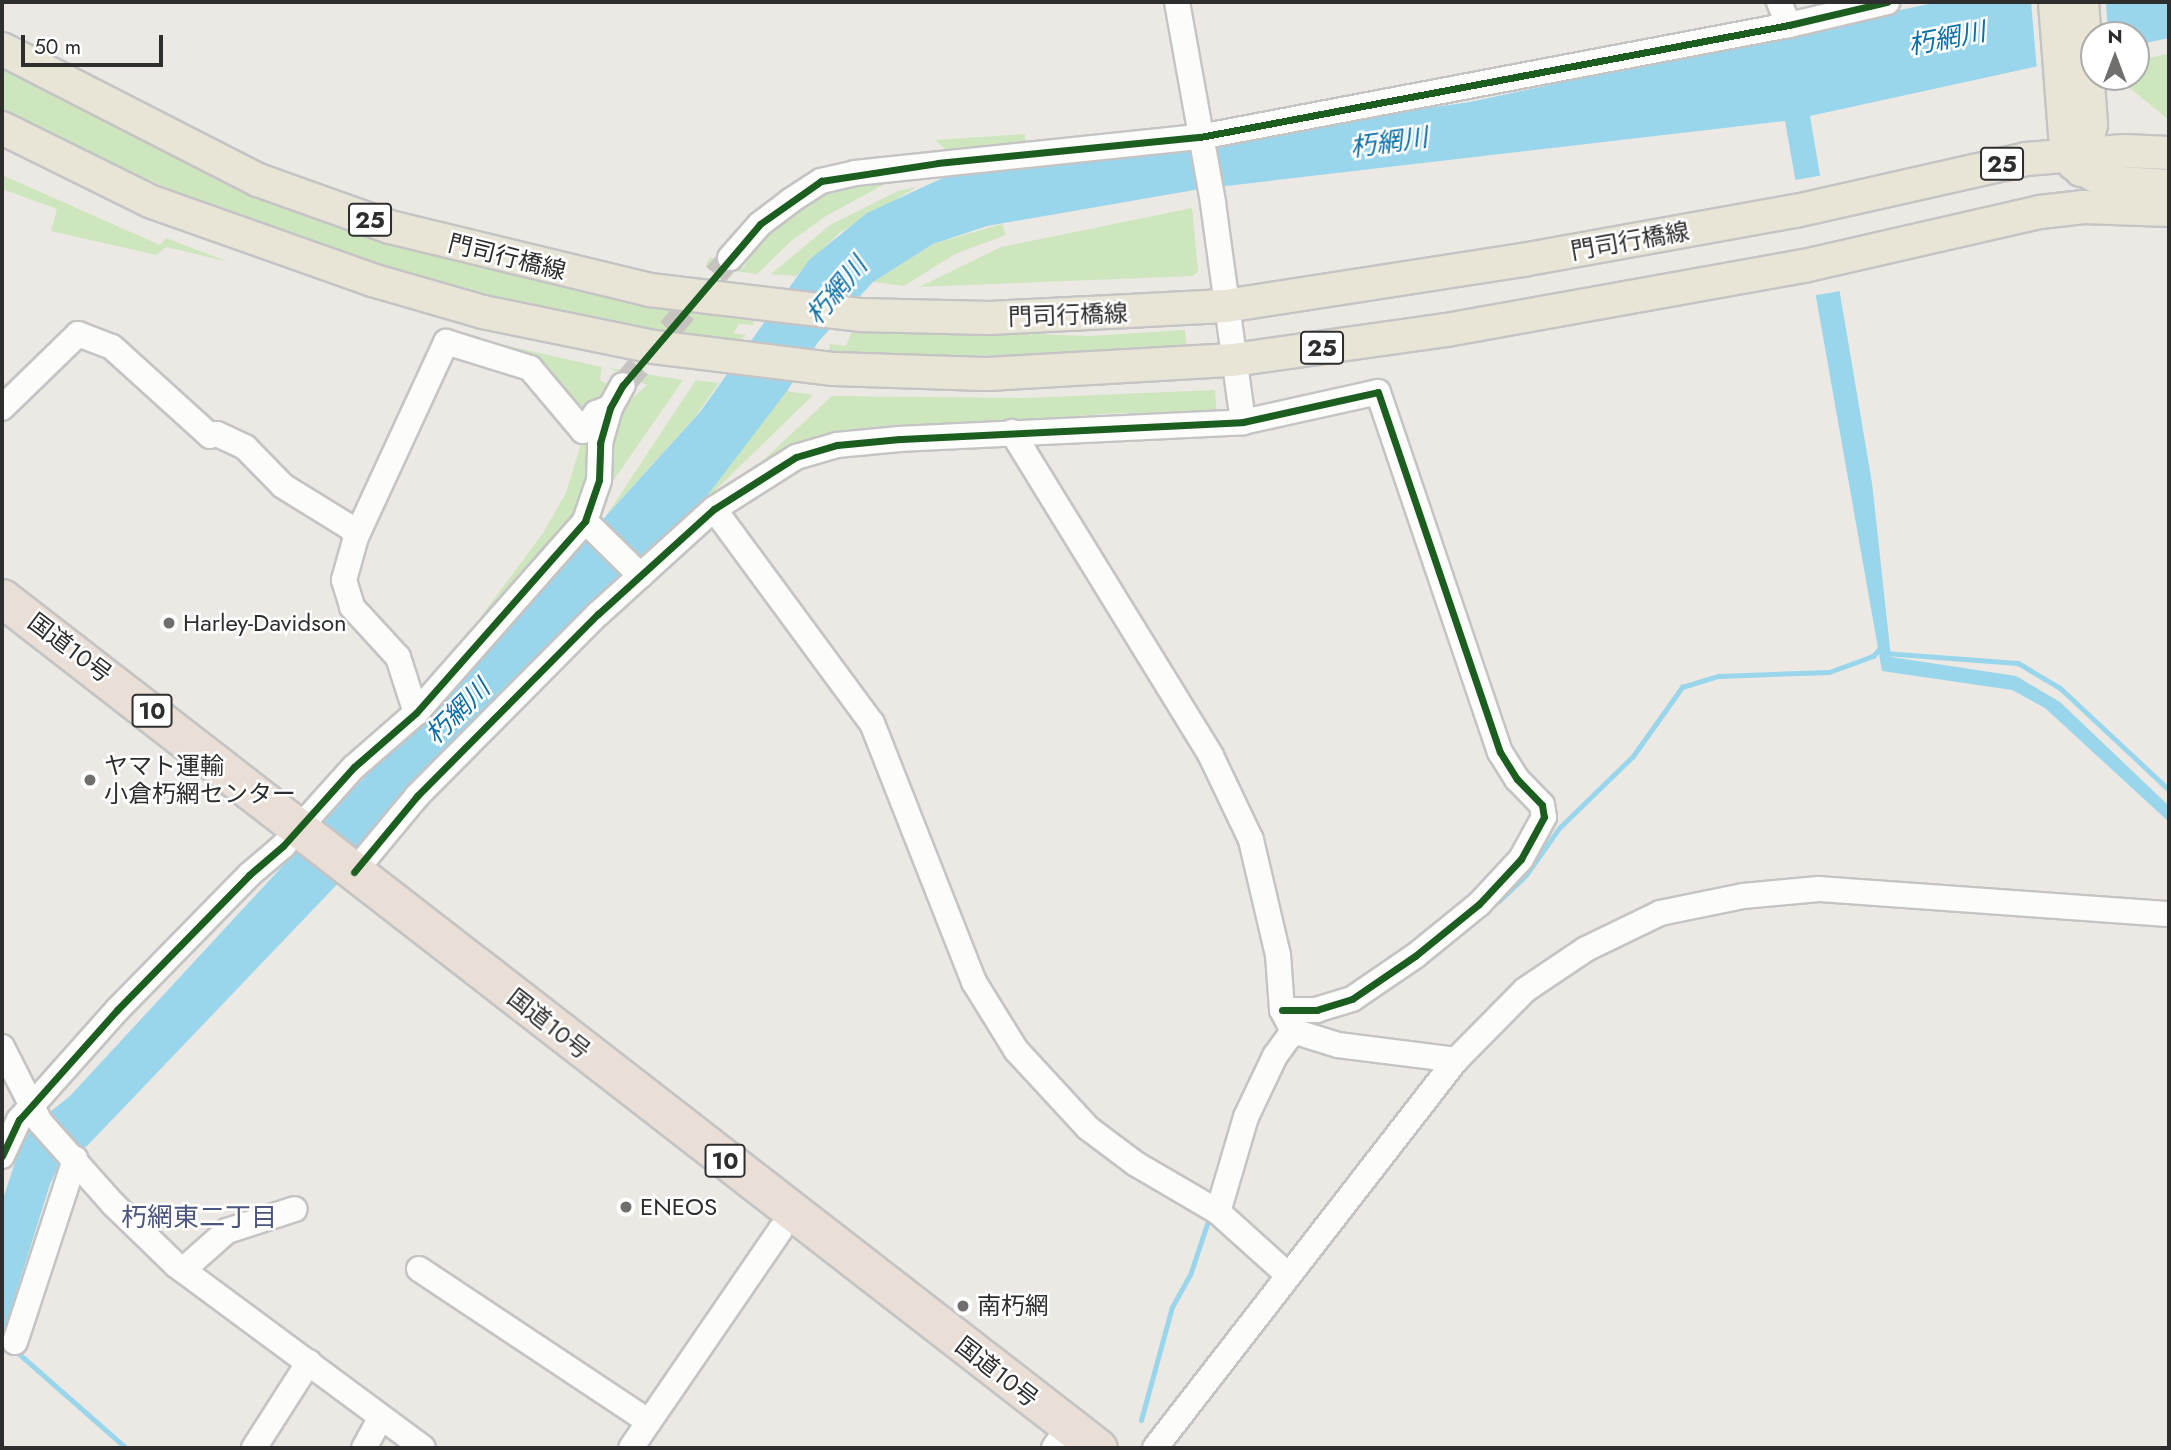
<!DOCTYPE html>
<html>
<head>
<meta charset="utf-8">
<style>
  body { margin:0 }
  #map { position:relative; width:2171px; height:1450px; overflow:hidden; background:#ece8e4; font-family:Jost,"Noto Sans JP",sans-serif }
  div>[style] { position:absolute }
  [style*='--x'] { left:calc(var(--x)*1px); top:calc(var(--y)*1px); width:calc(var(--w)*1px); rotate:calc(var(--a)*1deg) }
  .green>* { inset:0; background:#cee6be }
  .water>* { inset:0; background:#99d6ec }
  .pier>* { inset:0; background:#ece8e4; transform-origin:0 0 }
  .stream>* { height:5px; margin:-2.5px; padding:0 2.5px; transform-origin:2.5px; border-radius:2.5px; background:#99d6ec }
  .minor-tunnel>* { height:24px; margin-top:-12px; transform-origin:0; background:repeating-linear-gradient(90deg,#c6c3c0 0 24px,transparent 0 36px) }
  .roads { filter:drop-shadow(2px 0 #c5c4c5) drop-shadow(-2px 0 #c5c4c5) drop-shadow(0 2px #c5c4c5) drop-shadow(0 -2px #c5c4c5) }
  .minor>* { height:24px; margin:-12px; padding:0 12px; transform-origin:12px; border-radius:12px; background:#fcfcfb }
  .major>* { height:32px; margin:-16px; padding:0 16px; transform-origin:16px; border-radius:16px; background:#e8e4d6 }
  .highway>* { height:37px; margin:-18.5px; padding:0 18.5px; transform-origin:18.5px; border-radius:18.5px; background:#eadfd6 }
  .cycleway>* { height:7px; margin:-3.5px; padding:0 3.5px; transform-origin:3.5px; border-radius:3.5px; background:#1b5e20 }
  .dots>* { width:19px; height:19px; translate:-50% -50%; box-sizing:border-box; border:4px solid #fff; border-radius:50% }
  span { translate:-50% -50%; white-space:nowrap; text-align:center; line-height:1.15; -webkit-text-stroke:5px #fff; paint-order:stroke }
  .shield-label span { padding:2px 5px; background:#fff; border:2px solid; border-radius:5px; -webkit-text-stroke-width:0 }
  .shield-label { font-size:23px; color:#2e2e2e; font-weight:700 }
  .street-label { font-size:24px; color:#2e2e2e }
  .poi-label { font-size:24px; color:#2e2e2e }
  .left { translate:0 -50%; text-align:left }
  .water-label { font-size:26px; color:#0d6fa3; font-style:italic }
  .neighbourhood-label { font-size:26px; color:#4d5680 }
  .frame { position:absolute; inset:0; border:4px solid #2e2e2e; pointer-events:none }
  .north { position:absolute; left:2080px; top:21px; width:70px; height:70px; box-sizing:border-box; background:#fff; border:2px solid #ababab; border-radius:50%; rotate:0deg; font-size:19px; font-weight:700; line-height:28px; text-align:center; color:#2e2e2e }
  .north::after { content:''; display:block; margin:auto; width:24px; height:32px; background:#706f6e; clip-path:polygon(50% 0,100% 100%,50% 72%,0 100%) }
  .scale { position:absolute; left:21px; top:35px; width:142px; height:32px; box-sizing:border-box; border:4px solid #2e2e2e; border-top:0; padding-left:9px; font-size:21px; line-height:24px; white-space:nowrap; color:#2e2e2e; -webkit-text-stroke:5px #fff; paint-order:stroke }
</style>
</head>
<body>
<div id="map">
  <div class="green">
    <i style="clip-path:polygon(2169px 54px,2169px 120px,2116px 77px,2136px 77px,2136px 60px)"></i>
    <i style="clip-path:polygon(2px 60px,361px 230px,527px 278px,752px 317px,754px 325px,739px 324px,733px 333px,746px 335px,735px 344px,623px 326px,407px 275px,273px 229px,172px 190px,2px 113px)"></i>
    <i style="clip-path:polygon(1025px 134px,1025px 144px,948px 152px,935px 140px)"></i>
    <i style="clip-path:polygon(2px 175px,160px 245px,166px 238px,229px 262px,166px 247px,156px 255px,51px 231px,57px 209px,2px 189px)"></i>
    <i style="clip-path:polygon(883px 180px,883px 185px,826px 216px,791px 241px,757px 274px,705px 267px,710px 257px,744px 268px,747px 258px,739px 256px,755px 240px,823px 192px)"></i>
    <i style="clip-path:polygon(917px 187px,839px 233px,796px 276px,771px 274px,830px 225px,898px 191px)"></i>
    <i style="clip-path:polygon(1192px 208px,1198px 271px,1193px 276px,919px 287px,1001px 247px)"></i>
    <i style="clip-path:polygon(1002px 224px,1006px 235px,955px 254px,904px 286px,873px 282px,933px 244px)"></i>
    <i style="clip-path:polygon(854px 327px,1090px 336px,1185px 330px,1187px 351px,924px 357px,828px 352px,830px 344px,846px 346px)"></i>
    <i style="clip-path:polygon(464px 336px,602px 367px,600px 380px,610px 386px,583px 426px,532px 365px)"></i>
    <i style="clip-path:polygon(609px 368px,683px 380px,611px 484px,609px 444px,623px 407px,647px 385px)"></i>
    <i style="clip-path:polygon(696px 380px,719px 383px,695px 417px,606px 516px)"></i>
    <i style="clip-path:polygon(1215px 390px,1217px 416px,1116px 413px,847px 434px,729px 492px,832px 396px,1026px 398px)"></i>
    <i style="clip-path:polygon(787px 391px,813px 395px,700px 505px,747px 441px)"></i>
    <i style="clip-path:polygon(599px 414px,588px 480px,574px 520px,479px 633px,477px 622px,543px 533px,566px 493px,583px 437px)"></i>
  </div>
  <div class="water">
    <i style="clip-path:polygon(1938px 2px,2169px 2px,2169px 38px,2136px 45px,2136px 35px,2094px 35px,2094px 54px,1810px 116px,1872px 483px,1891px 657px,2016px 676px,2060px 702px,2169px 806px,2169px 822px,2045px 708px,2012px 690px,1882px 671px,1785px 121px,1200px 189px,987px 226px,933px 244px,873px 282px,818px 342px,787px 391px,700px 505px,87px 1146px,61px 1161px,50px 1184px,2px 1338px,2px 1202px,25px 1132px,70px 1096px,606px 516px,700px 412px,809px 260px,867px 213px,947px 176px,1470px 102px)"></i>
  </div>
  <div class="pier">
    <i style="clip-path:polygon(2031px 2px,2106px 2px,2108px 35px,2094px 35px,2094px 58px,2037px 70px)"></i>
    <i style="left:1824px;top:175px;width:117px;height:32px;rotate:80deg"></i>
  </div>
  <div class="stream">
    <i style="--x:1884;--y:653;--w:134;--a:4.3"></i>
    <i style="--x:2018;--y:663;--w:49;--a:30.8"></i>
    <i style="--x:2060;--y:688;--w:149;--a:43.1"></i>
    <i style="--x:1499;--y:901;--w:37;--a:-44"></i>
    <i style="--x:1526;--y:875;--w:57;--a:-54.9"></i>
    <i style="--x:1559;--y:828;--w:103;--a:-44.2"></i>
    <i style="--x:1633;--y:756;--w:85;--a:-54.6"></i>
    <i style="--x:1682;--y:687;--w:39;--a:-17"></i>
    <i style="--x:1719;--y:676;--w:110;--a:-2.1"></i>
    <i style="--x:1829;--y:672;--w:47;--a:-20"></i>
    <i style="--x:1873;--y:656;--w:9;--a:-49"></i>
    <i style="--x:2;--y:1339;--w:165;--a:41.3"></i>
    <i style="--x:1141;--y:1420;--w:117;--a:-74.7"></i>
    <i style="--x:1172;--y:1307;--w:37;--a:-61"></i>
    <i style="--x:1190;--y:1275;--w:63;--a:-71.6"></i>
  </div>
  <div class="minor-tunnel">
    <i style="--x:623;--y:385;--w:166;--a:-49.9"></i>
  </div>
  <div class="roads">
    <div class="minor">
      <i style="--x:1177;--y:2;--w:204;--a:79.8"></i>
      <i style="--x:1213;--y:203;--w:221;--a:82.2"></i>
      <i style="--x:1779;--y:2;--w:25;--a:67"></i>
      <i style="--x:730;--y:258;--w:45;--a:-48.6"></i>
      <i style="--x:760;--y:224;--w:38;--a:-37"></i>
      <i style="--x:790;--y:201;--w:37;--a:-33"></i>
      <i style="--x:821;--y:181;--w:35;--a:-13"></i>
      <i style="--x:855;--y:173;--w:347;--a:-6"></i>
      <i style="--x:1200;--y:137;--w:600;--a:-10.77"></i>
      <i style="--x:1789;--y:25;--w:101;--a:-13.2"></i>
      <i style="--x:2;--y:408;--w:106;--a:-44.2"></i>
      <i style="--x:78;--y:334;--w:36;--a:21"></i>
      <i style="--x:112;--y:347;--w:132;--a:42.2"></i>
      <i style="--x:210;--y:436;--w:7;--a:-16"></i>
      <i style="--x:217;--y:434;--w:31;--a:25"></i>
      <i style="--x:245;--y:447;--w:54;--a:45.7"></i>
      <i style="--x:283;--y:486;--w:80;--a:31.7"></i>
      <i style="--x:351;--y:528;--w:10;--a:61"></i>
      <i style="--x:356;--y:537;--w:45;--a:105.6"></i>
      <i style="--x:344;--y:580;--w:28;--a:73"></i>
      <i style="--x:352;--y:607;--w:68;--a:47.4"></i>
      <i style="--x:398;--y:657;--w:59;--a:72.2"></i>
      <i style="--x:1012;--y:432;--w:380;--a:58.4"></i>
      <i style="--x:1211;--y:756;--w:93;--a:64.5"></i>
      <i style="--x:1251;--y:840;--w:118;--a:76.8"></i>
      <i style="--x:1278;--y:955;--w:55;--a:85.8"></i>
      <i style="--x:1282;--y:1010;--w:24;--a:62"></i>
      <i style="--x:1293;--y:1031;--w:47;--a:17.3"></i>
      <i style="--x:1338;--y:1045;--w:119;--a:7.2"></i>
      <i style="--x:714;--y:509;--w:266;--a:53.6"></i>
      <i style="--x:872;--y:723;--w:278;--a:68.5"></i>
      <i style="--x:974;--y:982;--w:80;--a:58.3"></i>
      <i style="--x:1016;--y:1050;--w:106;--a:47.3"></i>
      <i style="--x:1088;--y:1128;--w:60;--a:36.9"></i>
      <i style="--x:1136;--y:1164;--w:95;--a:30.3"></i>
      <i style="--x:1218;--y:1212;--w:94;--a:42"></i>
      <i style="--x:585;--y:521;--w:78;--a:44.5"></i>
      <i style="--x:356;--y:537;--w:215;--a:-65.2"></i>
      <i style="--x:446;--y:342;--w:88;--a:17.2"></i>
      <i style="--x:530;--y:368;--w:82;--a:49.9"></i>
      <i style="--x:583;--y:431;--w:22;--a:-54"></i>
      <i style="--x:596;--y:413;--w:15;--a:-20"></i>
      <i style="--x:354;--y:872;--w:99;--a:-50.3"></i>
      <i style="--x:417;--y:796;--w:257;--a:-45.2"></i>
      <i style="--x:598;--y:614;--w:156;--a:-42.2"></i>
      <i style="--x:714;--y:509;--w:97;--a:-32.4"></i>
      <i style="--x:796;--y:457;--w:43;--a:-16.3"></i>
      <i style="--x:837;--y:445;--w:63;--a:-5.4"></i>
      <i style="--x:900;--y:439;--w:343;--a:-2.8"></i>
      <i style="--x:1243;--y:422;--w:138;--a:-12.5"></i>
      <i style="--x:1378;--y:392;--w:380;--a:71.3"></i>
      <i style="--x:1500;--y:752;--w:32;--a:58"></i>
      <i style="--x:1517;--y:779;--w:36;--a:46"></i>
      <i style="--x:1542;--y:805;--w:12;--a:81"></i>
      <i style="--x:1544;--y:817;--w:48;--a:118.7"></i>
      <i style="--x:1521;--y:859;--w:62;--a:133"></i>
      <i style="--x:1479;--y:904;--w:82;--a:140.9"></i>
      <i style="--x:1415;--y:956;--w:76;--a:145.7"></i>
      <i style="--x:1352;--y:999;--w:37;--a:163"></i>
      <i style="--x:1317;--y:1010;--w:35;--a:180"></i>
      <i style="--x:2;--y:1047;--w:84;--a:63.1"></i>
      <i style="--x:40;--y:1122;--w:111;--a:48.3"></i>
      <i style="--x:114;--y:1205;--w:86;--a:44.1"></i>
      <i style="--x:176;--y:1265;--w:307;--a:36.5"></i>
      <i style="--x:2;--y:1156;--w:40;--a:-65"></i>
      <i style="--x:19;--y:1120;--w:147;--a:-48.3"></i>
      <i style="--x:117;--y:1010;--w:189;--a:-45.6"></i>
      <i style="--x:249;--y:875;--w:45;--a:-40.5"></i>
      <i style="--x:283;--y:846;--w:106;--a:-48.1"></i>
      <i style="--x:354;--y:767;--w:82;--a:-41.1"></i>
      <i style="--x:416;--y:713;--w:256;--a:-48.6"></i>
      <i style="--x:585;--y:521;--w:43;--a:-71.1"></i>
      <i style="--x:599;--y:480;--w:37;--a:-88"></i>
      <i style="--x:600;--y:443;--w:36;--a:-74"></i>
      <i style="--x:610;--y:408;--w:26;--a:-61"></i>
      <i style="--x:1218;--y:1212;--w:99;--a:-73.6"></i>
      <i style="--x:1246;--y:1117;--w:68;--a:-64.6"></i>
      <i style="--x:1275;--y:1056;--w:31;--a:-54"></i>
      <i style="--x:419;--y:1269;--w:276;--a:33.6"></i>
      <i style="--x:183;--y:1270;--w:59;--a:-41.6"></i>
      <i style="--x:227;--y:1231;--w:71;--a:-17.9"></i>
      <i style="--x:15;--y:1342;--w:193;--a:-71.8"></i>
      <i style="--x:254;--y:1448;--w:102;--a:-57.4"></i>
      <i style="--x:364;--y:1448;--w:33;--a:-61"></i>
      <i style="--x:631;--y:1448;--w:264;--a:-55.6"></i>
      <i style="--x:1054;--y:1448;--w:24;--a:-55"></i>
      <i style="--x:1155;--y:1448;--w:491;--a:-52.2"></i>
      <i style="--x:1456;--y:1060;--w:98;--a:-45.4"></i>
      <i style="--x:1525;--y:990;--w:73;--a:-33.9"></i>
      <i style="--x:1586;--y:949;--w:82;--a:-25.9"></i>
      <i style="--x:1660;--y:913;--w:85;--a:-11.6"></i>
      <i style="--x:1743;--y:896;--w:76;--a:-5.3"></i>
      <i style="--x:1819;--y:889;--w:351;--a:4.1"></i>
    </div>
    <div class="major">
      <i style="--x:2055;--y:2;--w:133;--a:85.7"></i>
      <i style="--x:2065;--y:135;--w:30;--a:73"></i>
      <i style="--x:2074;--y:164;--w:37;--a:29"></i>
      <i style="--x:2106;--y:182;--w:63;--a:3.6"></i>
      <i style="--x:2;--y:49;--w:288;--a:27.1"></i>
      <i style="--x:258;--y:180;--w:140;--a:19.6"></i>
      <i style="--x:390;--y:227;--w:268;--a:13.6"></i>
      <i style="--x:650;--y:290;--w:211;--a:6.8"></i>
      <i style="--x:860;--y:315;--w:129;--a:1.3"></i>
      <i style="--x:989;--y:318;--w:236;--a:-2.9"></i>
      <i style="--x:1225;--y:306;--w:302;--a:-8.8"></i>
      <i style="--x:1523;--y:260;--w:277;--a:-10.2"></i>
      <i style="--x:1796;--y:211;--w:236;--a:-12.7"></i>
      <i style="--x:2026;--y:159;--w:98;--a:-4.7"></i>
      <i style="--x:2124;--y:151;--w:45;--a:2.5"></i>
      <i style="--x:2;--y:128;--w:167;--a:26.3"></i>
      <i style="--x:152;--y:202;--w:233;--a:19.5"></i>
      <i style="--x:372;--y:280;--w:116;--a:16.1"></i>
      <i style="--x:483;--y:312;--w:175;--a:11.6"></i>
      <i style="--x:654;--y:347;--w:181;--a:7"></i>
      <i style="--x:834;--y:369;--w:154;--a:1.9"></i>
      <i style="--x:988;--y:374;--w:245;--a:-3.3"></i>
      <i style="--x:1233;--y:360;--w:216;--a:-8"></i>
      <i style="--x:1447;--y:330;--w:363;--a:-10.2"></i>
      <i style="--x:1804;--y:266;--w:242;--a:-12.9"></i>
      <i style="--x:2040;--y:212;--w:44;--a:-6.5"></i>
      <i style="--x:2084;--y:207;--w:85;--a:2"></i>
      <i style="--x:2081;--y:170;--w:47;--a:-77.7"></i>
      <i style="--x:2091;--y:124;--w:122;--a:-94.2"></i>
    </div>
    <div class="highway">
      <i style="--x:2;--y:598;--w:1387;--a:37.8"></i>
    </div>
  </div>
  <div class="cycleway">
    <i style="--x:354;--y:872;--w:99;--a:-50.3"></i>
    <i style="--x:417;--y:796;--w:257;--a:-45.2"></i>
    <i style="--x:598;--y:614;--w:156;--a:-42.2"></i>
    <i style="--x:714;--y:509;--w:97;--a:-32.4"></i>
    <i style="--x:796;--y:457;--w:43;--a:-16.3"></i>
    <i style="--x:837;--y:445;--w:63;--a:-5.4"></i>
    <i style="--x:900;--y:439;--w:343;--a:-2.8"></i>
    <i style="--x:1243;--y:422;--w:138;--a:-12.5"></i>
    <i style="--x:1378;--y:392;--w:380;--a:71.3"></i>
    <i style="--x:1500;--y:752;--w:32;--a:58"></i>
    <i style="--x:1517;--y:779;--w:36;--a:46"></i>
    <i style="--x:1542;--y:805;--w:12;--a:81"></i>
    <i style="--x:1544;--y:817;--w:48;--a:118.7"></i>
    <i style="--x:1521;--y:859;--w:62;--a:133"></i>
    <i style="--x:1479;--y:904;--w:82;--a:140.9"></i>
    <i style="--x:1415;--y:956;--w:76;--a:145.7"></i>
    <i style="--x:1352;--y:999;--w:37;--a:163"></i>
    <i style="--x:1317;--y:1010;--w:35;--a:180"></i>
    <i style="--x:2;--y:1156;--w:40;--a:-65"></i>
    <i style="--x:19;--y:1120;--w:147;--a:-48.3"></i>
    <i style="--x:117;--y:1010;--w:189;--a:-45.6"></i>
    <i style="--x:249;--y:875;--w:45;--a:-40.5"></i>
    <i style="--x:283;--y:846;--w:106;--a:-48.1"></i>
    <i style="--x:354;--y:767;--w:82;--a:-41.1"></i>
    <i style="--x:416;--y:713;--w:256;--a:-48.6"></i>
    <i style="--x:585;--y:521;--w:43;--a:-71.1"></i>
    <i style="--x:599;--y:480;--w:37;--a:-88"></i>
    <i style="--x:600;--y:443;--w:36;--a:-74"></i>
    <i style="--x:610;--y:408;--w:26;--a:-61"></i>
    <i style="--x:623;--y:385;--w:211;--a:-49.6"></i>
    <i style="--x:760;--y:224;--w:75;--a:-35.2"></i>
    <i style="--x:821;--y:181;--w:118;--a:-8.7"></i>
    <i style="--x:938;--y:163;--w:263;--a:-5.7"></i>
    <i style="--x:1200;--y:137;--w:600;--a:-10.77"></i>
    <i style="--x:1789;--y:25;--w:101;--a:-13.2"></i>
  </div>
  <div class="dots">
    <i style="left:169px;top:623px;background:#706f6e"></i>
    <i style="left:90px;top:780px;background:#706f6e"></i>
    <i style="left:626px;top:1207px;background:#706f6e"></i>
    <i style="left:963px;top:1306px;background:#706f6e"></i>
  </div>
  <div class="shield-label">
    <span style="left:2002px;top:164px">25</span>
    <span style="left:370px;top:220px">25</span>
    <span style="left:1322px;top:348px">25</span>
    <span style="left:152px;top:711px">10</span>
    <span style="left:725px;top:1161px">10</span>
  </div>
  <div class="street-label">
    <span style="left:1630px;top:241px;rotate:-10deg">門司行橋線</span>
    <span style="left:507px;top:257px;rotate:14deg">門司行橋線</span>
    <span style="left:1068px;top:315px;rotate:-2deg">門司行橋線</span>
    <span style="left:70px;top:648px;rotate:37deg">国道10号</span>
    <span style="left:549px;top:1024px;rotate:38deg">国道10号</span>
    <span style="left:997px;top:1372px;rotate:38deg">国道10号</span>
  </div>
  <div class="poi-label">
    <span class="left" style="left:183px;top:623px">Harley-Davidson</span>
    <span class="left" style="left:104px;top:780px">ヤマト運輸<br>小倉朽網センター</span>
    <span class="left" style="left:640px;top:1207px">ENEOS</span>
    <span class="left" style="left:977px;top:1306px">南朽網</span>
  </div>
  <div class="water-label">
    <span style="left:1947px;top:39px;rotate:-11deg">朽網川</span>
    <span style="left:1389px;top:143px;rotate:-8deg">朽網川</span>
    <span style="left:837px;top:291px;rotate:-50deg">朽網川</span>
    <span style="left:458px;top:712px;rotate:-45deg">朽網川</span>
  </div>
  <div class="neighbourhood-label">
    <span style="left:199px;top:1218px">朽網東二丁目</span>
  </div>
  <div class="frame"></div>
  <div class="north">N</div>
  <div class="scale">50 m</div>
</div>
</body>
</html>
